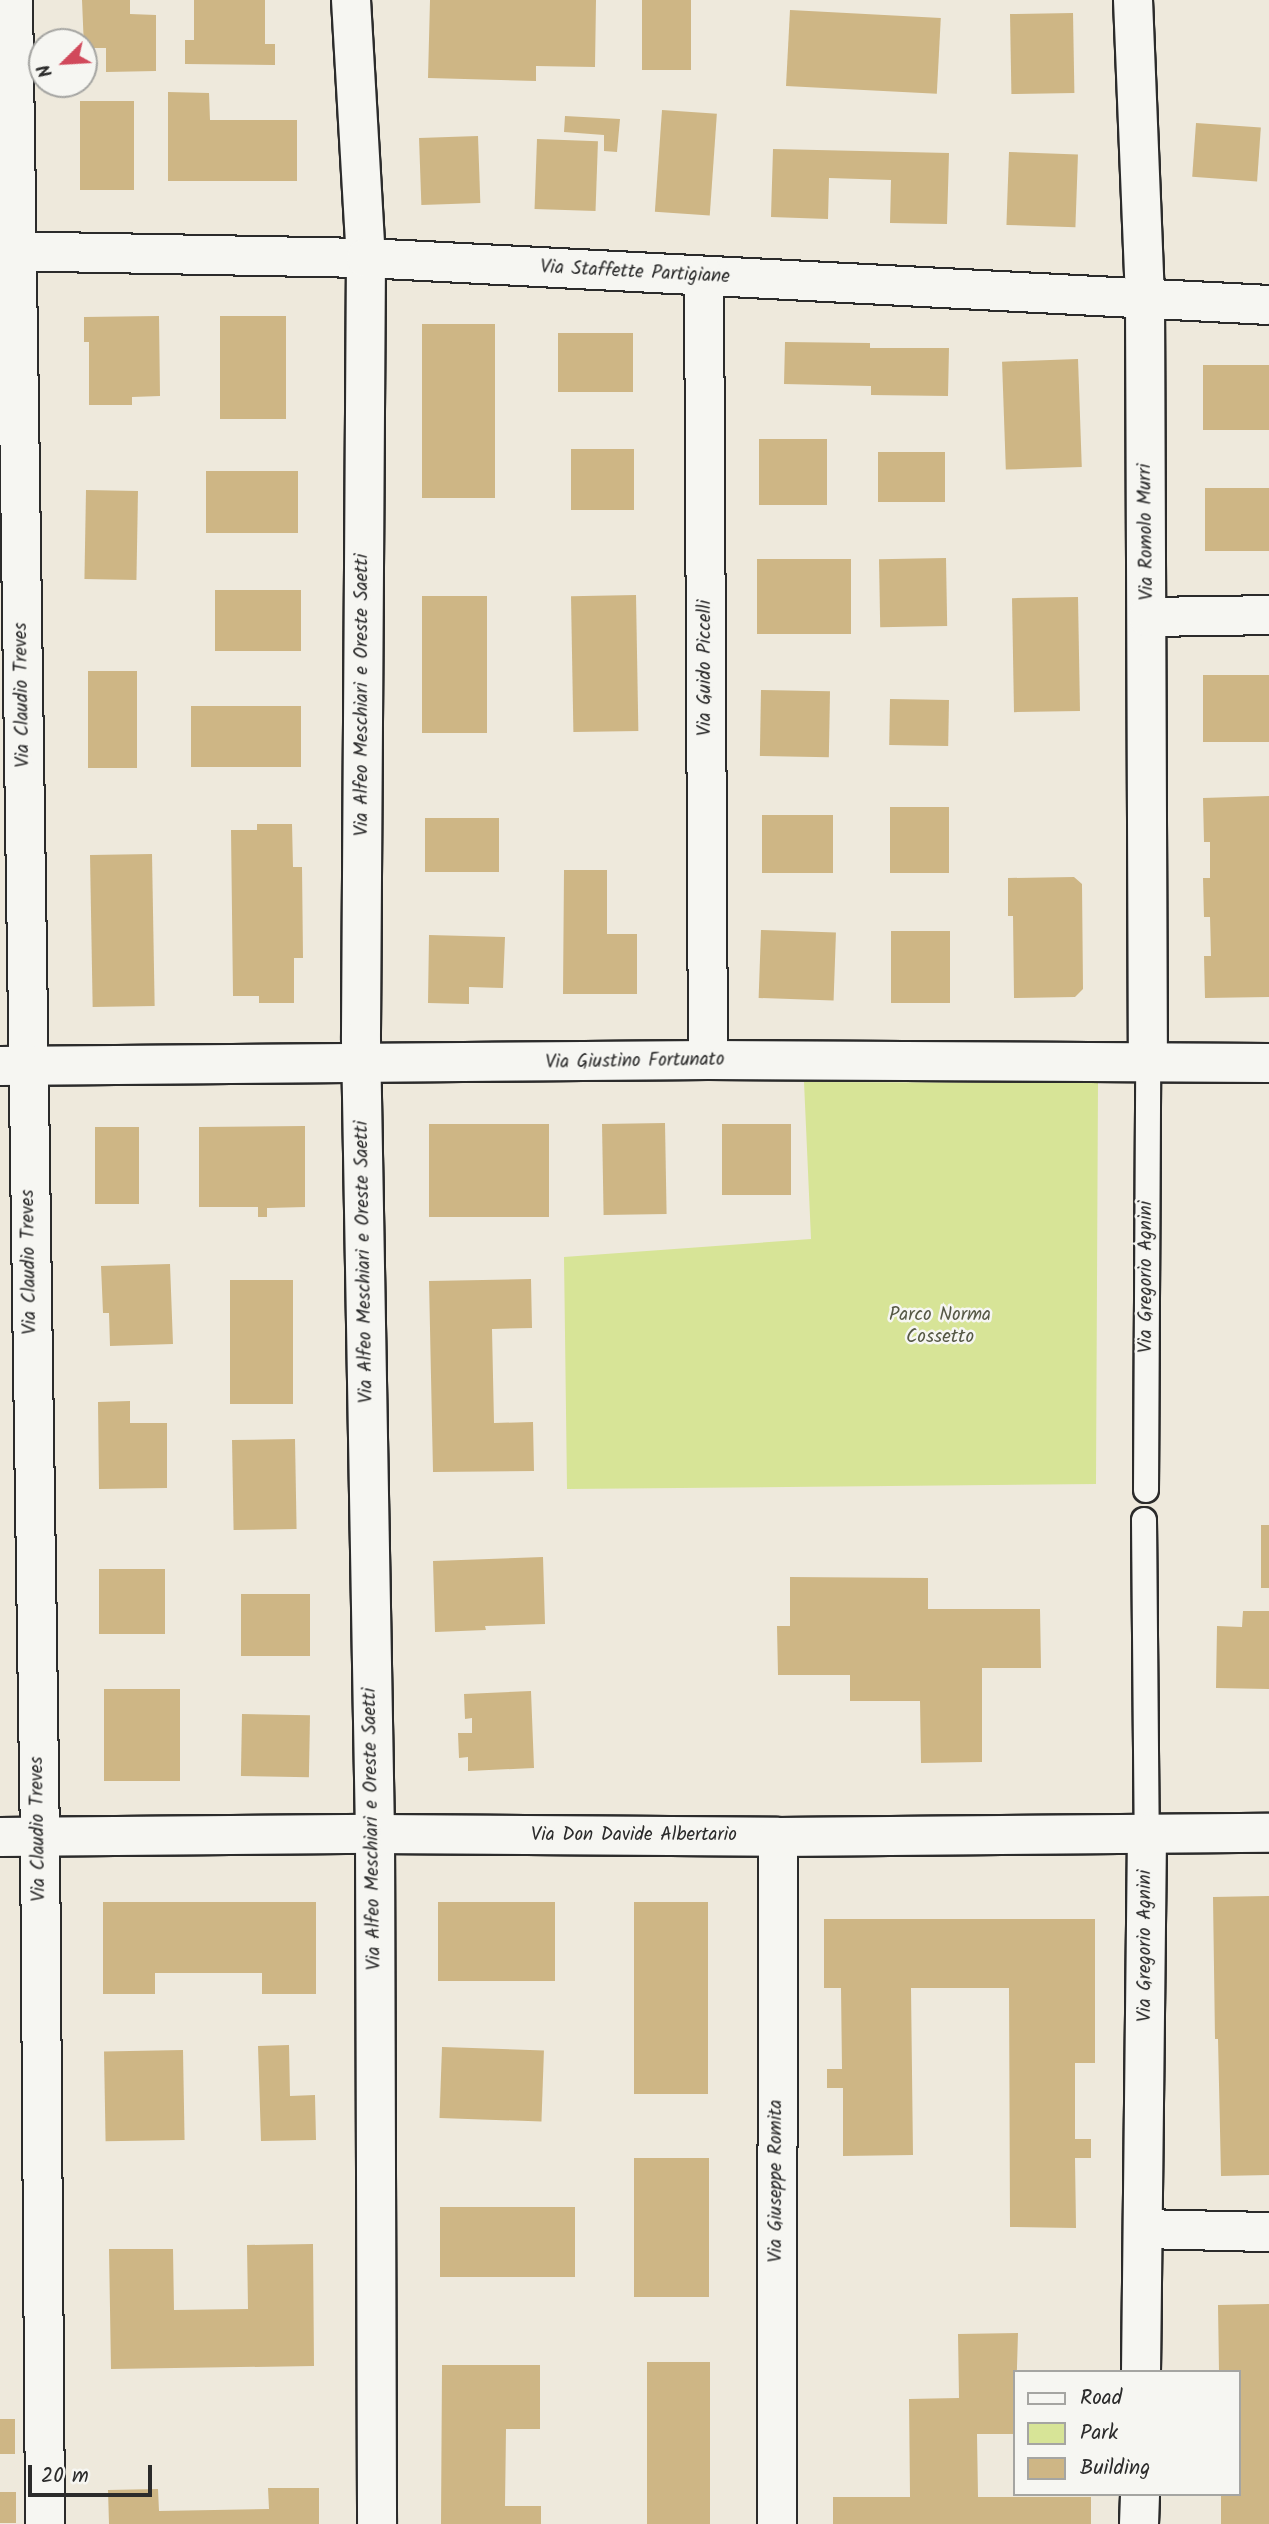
<!DOCTYPE html>
<html>
<head>
<meta charset="utf-8">
<style>
  body { margin:0 }
  #map { position:relative; width:1269px; height:2524px; overflow:hidden; background:#eee9dc; font-family:Kalam,sans-serif }
  div>[style] { position:absolute }
  [style*='--x'] { left:calc(var(--x)*1px); top:calc(var(--y)*1px); width:calc(var(--w)*1px); rotate:calc(var(--a)*1deg) }
  .green>* { inset:0; background:#d7e497 }
  .building>* { inset:0; background:#ceb685; transform-origin:0 0 }
  .roads { filter:drop-shadow(2px 0 #2b2b2b) drop-shadow(-2px 0 #2b2b2b) drop-shadow(0 2px #2b2b2b) drop-shadow(0 -2px #2b2b2b) }
  .service>* { height:24px; margin:-12px; padding:0 12px; transform-origin:12px; border-radius:12px; background:#f6f6f2 }
  .minor>* { height:38px; margin:-19px; padding:0 19px; transform-origin:19px; border-radius:19px; background:#f6f6f2 }
  span { translate:-50% -50%; white-space:nowrap; text-align:center; line-height:1.15; -webkit-text-stroke:5px #f6f6f2; paint-order:stroke }
  .street-label { font-size:19px; color:#2b2b2b }
  .park-label { font-size:19px; color:#565946 }
  .legend { position:absolute; left:1013px; top:2370px; width:228px; height:126px; box-sizing:border-box; background:#f6f6f2; border:2px solid #a5a5a2; margin:0; padding:9px 12px; list-style:none; font-size:21px; color:#2b2b2b }
  .legend li { display:flex; align-items:center; gap:14px; height:35px }
  .legend b { width:35px; border:2px solid #a5a5a2 }
  .north { position:absolute; left:28px; top:28px; width:70px; height:70px; box-sizing:border-box; background:#f6f6f2; border:2px solid #a5a5a2; border-radius:50%; rotate:246deg; font-size:19px; font-weight:700; line-height:28px; text-align:center; color:#2b2b2b }
  .north::after { content:''; display:block; margin:auto; width:24px; height:32px; background:#d1495b; clip-path:polygon(50% 0,100% 100%,50% 72%,0 100%) }
  .scale { position:absolute; left:28px; top:2465px; width:124px; height:32px; box-sizing:border-box; border:4px solid #2b2b2b; border-top:0; padding-left:9px; font-size:21px; line-height:24px; white-space:nowrap; color:#2b2b2b; -webkit-text-stroke:5px #f6f6f2; paint-order:stroke }
</style>
</head>
<body>
<div id="map">
  <div class="green">
    <i style="clip-path:polygon(804px 1082px,1098px 1083px,1096px 1484px,567px 1489px,564px 1257px,811px 1239px)"></i>
  </div>
  <div class="building">
    <i style="clip-path:polygon(82px 0,130px 0,130px 14px,156px 15px,156px 71px,106px 72px,106px 48px,84px 48px)"></i>
    <i style="clip-path:polygon(194px 0,265px 0,265px 44px,275px 44px,275px 65px,185px 64px,185px 40px,194px 40px)"></i>
    <i style="clip-path:polygon(430px 0,596px 0,595px 67px,536px 66px,536px 81px,428px 78px)"></i>
    <i style="left:642px;top:0;width:49px;height:70px"></i>
    <i style="left:790px;top:10px;width:151px;height:76px;rotate:3deg"></i>
    <i style="left:1073px;top:13px;width:80px;height:63px;rotate:89deg"></i>
    <i style="clip-path:polygon(168px 92px,209px 93px,210px 120px,297px 120px,297px 181px,168px 181px)"></i>
    <i style="left:80px;top:101px;width:54px;height:89px"></i>
    <i style="left:662px;top:110px;width:55px;height:102px;rotate:4deg"></i>
    <i style="clip-path:polygon(565px 116px,620px 119px,617px 152px,604px 151px,604px 135px,564px 132px)"></i>
    <i style="left:1196px;top:123px;width:65px;height:54px;rotate:4deg"></i>
    <i style="left:478px;top:136px;width:67px;height:59px;rotate:88deg"></i>
    <i style="left:537px;top:139px;width:61px;height:70px;rotate:2deg"></i>
    <i style="clip-path:polygon(773px 149px,949px 153px,947px 224px,890px 223px,891px 180px,829px 178px,828px 219px,771px 217px)"></i>
    <i style="left:1009px;top:152px;width:69px;height:73px;rotate:2deg"></i>
    <i style="clip-path:polygon(159px 316px,160px 396px,132px 397px,132px 405px,89px 405px,89px 342px,84px 342px,84px 317px)"></i>
    <i style="left:220px;top:316px;width:66px;height:103px"></i>
    <i style="left:422px;top:324px;width:73px;height:174px"></i>
    <i style="left:633px;top:333px;width:59px;height:75px;rotate:90deg"></i>
    <i style="clip-path:polygon(785px 342px,870px 343px,870px 348px,949px 348px,948px 396px,871px 395px,871px 386px,784px 384px)"></i>
    <i style="left:1078px;top:359px;width:108px;height:76px;rotate:88deg"></i>
    <i style="left:1203px;top:365px;width:66px;height:65px"></i>
    <i style="left:759px;top:439px;width:68px;height:66px"></i>
    <i style="left:571px;top:449px;width:63px;height:61px"></i>
    <i style="left:878px;top:452px;width:67px;height:50px"></i>
    <i style="left:206px;top:471px;width:92px;height:62px"></i>
    <i style="left:1269px;top:488px;width:63px;height:64px;rotate:90deg"></i>
    <i style="left:86px;top:490px;width:52px;height:89px;rotate:1deg"></i>
    <i style="left:946px;top:558px;width:68px;height:67px;rotate:89deg"></i>
    <i style="left:757px;top:559px;width:94px;height:75px"></i>
    <i style="left:215px;top:590px;width:86px;height:61px"></i>
    <i style="left:636px;top:595px;width:136px;height:65px;rotate:89deg"></i>
    <i style="left:422px;top:596px;width:65px;height:137px"></i>
    <i style="left:1078px;top:597px;width:114px;height:66px;rotate:89deg"></i>
    <i style="left:88px;top:671px;width:49px;height:97px"></i>
    <i style="left:1203px;top:675px;width:66px;height:67px"></i>
    <i style="left:761px;top:690px;width:69px;height:66px;rotate:1deg"></i>
    <i style="left:890px;top:699px;width:59px;height:46px;rotate:1deg"></i>
    <i style="left:191px;top:706px;width:110px;height:61px"></i>
    <i style="clip-path:polygon(1269px 796px,1269px 997px,1205px 998px,1204px 956px,1211px 956px,1210px 917px,1204px 917px,1203px 878px,1210px 878px,1210px 842px,1204px 842px,1203px 798px)"></i>
    <i style="left:890px;top:807px;width:59px;height:66px"></i>
    <i style="left:762px;top:815px;width:71px;height:58px"></i>
    <i style="left:499px;top:818px;width:54px;height:74px;rotate:90deg"></i>
    <i style="clip-path:polygon(257px 824px,292px 824px,293px 867px,302px 867px,303px 958px,294px 958px,294px 1003px,259px 1003px,259px 996px,233px 996px,231px 830px,257px 830px)"></i>
    <i style="left:152px;top:854px;width:152px;height:62px;rotate:89deg"></i>
    <i style="clip-path:polygon(564px 870px,607px 870px,607px 934px,637px 934px,637px 994px,563px 994px)"></i>
    <i style="clip-path:polygon(1074px 877px,1082px 884px,1083px 989px,1075px 997px,1014px 998px,1013px 916px,1008px 916px,1008px 878px)"></i>
    <i style="left:761px;top:930px;width:75px;height:68px;rotate:2deg"></i>
    <i style="left:891px;top:931px;width:59px;height:72px"></i>
    <i style="clip-path:polygon(429px 935px,505px 937px,503px 988px,469px 987px,469px 1004px,428px 1003px)"></i>
    <i style="left:665px;top:1123px;width:91px;height:63px;rotate:89deg"></i>
    <i style="left:429px;top:1124px;width:120px;height:93px"></i>
    <i style="left:722px;top:1124px;width:69px;height:71px"></i>
    <i style="clip-path:polygon(305px 1126px,305px 1207px,267px 1208px,267px 1217px,258px 1217px,258px 1207px,199px 1207px,199px 1127px)"></i>
    <i style="left:139px;top:1127px;width:77px;height:44px;rotate:90deg"></i>
    <i style="clip-path:polygon(170px 1264px,173px 1344px,110px 1346px,109px 1313px,103px 1313px,101px 1266px)"></i>
    <i style="clip-path:polygon(531px 1279px,532px 1328px,492px 1329px,494px 1423px,533px 1422px,534px 1471px,433px 1472px,429px 1281px)"></i>
    <i style="left:230px;top:1280px;width:63px;height:124px"></i>
    <i style="clip-path:polygon(130px 1401px,130px 1423px,167px 1423px,167px 1488px,99px 1489px,98px 1402px)"></i>
    <i style="left:295px;top:1439px;width:90px;height:63px;rotate:89deg"></i>
    <i style="left:1261px;top:1525px;width:8px;height:63px"></i>
    <i style="clip-path:polygon(543px 1557px,545px 1624px,485px 1626px,486px 1630px,435px 1632px,433px 1561px)"></i>
    <i style="left:165px;top:1569px;width:65px;height:66px;rotate:90deg"></i>
    <i style="clip-path:polygon(790px 1577px,928px 1578px,928px 1609px,1040px 1609px,1041px 1668px,982px 1668px,982px 1762px,921px 1763px,920px 1701px,850px 1701px,850px 1675px,778px 1675px,777px 1626px,790px 1626px)"></i>
    <i style="left:241px;top:1594px;width:69px;height:62px"></i>
    <i style="clip-path:polygon(1243px 1611px,1269px 1611px,1269px 1689px,1216px 1688px,1217px 1626px,1242px 1627px)"></i>
    <i style="left:104px;top:1689px;width:76px;height:92px"></i>
    <i style="clip-path:polygon(531px 1691px,534px 1768px,468px 1771px,468px 1757px,459px 1758px,458px 1733px,472px 1733px,472px 1718px,465px 1719px,464px 1694px)"></i>
    <i style="left:242px;top:1714px;width:68px;height:62px;rotate:1deg"></i>
    <i style="clip-path:polygon(1269px 1896px,1269px 2175px,1221px 2176px,1218px 2039px,1215px 2039px,1213px 1897px)"></i>
    <i style="clip-path:polygon(103px 1902px,316px 1902px,316px 1994px,262px 1994px,262px 1973px,155px 1973px,155px 1994px,103px 1994px)"></i>
    <i style="left:555px;top:1902px;width:79px;height:117px;rotate:90deg"></i>
    <i style="left:708px;top:1902px;width:192px;height:74px;rotate:90deg"></i>
    <i style="clip-path:polygon(824px 1919px,1095px 1919px,1095px 2063px,1075px 2063px,1075px 2139px,1091px 2139px,1091px 2158px,1075px 2158px,1076px 2228px,1010px 2227px,1009px 1988px,911px 1988px,913px 2155px,843px 2156px,843px 2088px,827px 2088px,827px 2069px,842px 2069px,841px 1988px,824px 1988px)"></i>
    <i style="clip-path:polygon(289px 2045px,290px 2096px,315px 2095px,316px 2140px,261px 2141px,258px 2046px)"></i>
    <i style="left:442px;top:2047px;width:102px;height:71px;rotate:2deg"></i>
    <i style="left:183px;top:2050px;width:90px;height:79px;rotate:89deg"></i>
    <i style="left:709px;top:2158px;width:139px;height:75px;rotate:90deg"></i>
    <i style="left:440px;top:2207px;width:135px;height:70px"></i>
    <i style="clip-path:polygon(313px 2244px,314px 2366px,111px 2369px,109px 2249px,173px 2249px,174px 2310px,248px 2309px,247px 2245px)"></i>
    <i style="clip-path:polygon(1269px 2304px,1269px 2524px,1221px 2524px,1221px 2494px,1239px 2494px,1239px 2372px,1219px 2372px,1218px 2305px)"></i>
    <i style="clip-path:polygon(1018px 2333px,1015px 2434px,977px 2434px,978px 2497px,1091px 2497px,1091px 2524px,833px 2524px,833px 2497px,910px 2497px,909px 2399px,959px 2398px,958px 2334px)"></i>
    <i style="left:647px;top:2362px;width:63px;height:162px"></i>
    <i style="clip-path:polygon(442px 2365px,540px 2365px,540px 2429px,506px 2429px,505px 2506px,541px 2506px,541px 2524px,441px 2524px)"></i>
    <i style="left:0;top:2419px;width:15px;height:35px"></i>
    <i style="clip-path:polygon(268px 2488px,319px 2488px,319px 2524px,109px 2524px,108px 2490px,158px 2489px,159px 2511px,269px 2509px)"></i>
    <i style="left:0;top:2492px;width:16px;height:31px"></i>
  </div>
  <div class="roads">
    <div class="service">
      <i style="--x:1146;--y:1490;--w:426;--a:-89.7"></i>
      <i style="--x:1144;--y:1520;--w:314;--a:89.5"></i>
    </div>
    <div class="minor">
      <i style="--x:13;--y:0;--w:1835;--a:89.16"></i>
      <i style="--x:40;--y:1835;--w:689;--a:89.58"></i>
      <i style="--x:351;--y:0;--w:258;--a:86.7"></i>
      <i style="--x:366;--y:258;--w:782;--a:90.37"></i>
      <i style="--x:361;--y:1040;--w:794;--a:88.99"></i>
      <i style="--x:375;--y:1834;--w:690;--a:89.83"></i>
      <i style="--x:1133;--y:0;--w:300;--a:87.7"></i>
      <i style="--x:1145;--y:300;--w:764;--a:89.78"></i>
      <i style="--x:0;--y:251;--w:366;--a:1.1"></i>
      <i style="--x:366;--y:258;--w:904;--a:2.98"></i>
      <i style="--x:704;--y:276;--w:784;--a:89.71"></i>
      <i style="--x:1148;--y:617;--w:121;--a:-0.9"></i>
      <i style="--x:0;--y:1066;--w:708;--a:-0.49"></i>
      <i style="--x:708;--y:1060;--w:561;--a:0.31"></i>
      <i style="--x:0;--y:1837;--w:375;--a:-0.5"></i>
      <i style="--x:375;--y:1834;--w:403;--a:0.4"></i>
      <i style="--x:778;--y:1837;--w:491;--a:-0.5"></i>
      <i style="--x:1143;--y:2229;--w:126;--a:1.4"></i>
      <i style="--x:1141;--y:2372;--w:538;--a:-89.36"></i>
      <i style="--x:777;--y:2524;--w:687;--a:-89.92"></i>
      <i style="--x:1139;--y:2524;--w:30;--a:-88"></i>
    </div>
  </div>
  <div class="street-label">
    <span style="left:635px;top:273px;rotate:3deg">Via Staffette Partigiane</span>
    <span style="left:1147px;top:532px;rotate:-91deg">Via Romolo Murri</span>
    <span style="left:706px;top:668px;rotate:-90deg">Via Guido Piccelli</span>
    <span style="left:23px;top:695px;rotate:-91deg">Via Claudio Treves</span>
    <span style="left:363px;top:695px;rotate:-90deg">Via Alfeo Meschiari e Oreste Saetti</span>
    <span style="left:635px;top:1062px;rotate:-1deg">Via Giustino Fortunato</span>
    <span style="left:30px;top:1262px;rotate:-91deg">Via Claudio Treves</span>
    <span style="left:365px;top:1262px;rotate:-91deg">Via Alfeo Meschiari e Oreste Saetti</span>
    <span style="left:1147px;top:1277px;rotate:-90deg">Via Gregorio Agnini</span>
    <span style="left:39px;top:1829px;rotate:-91deg">Via Claudio Treves</span>
    <span style="left:373px;top:1829px;rotate:-91deg">Via Alfeo Meschiari e Oreste Saetti</span>
    <span style="left:634px;top:1836px">Via Don Davide Albertario</span>
    <span style="left:1146px;top:1946px;rotate:-90deg">Via Gregorio Agnini</span>
    <span style="left:777px;top:2181px;rotate:-90deg">Via Giuseppe Romita</span>
  </div>
  <div class="park-label">
    <span style="left:940px;top:1327px">Parco Norma<br>Cossetto</span>
  </div>
  <ul class="legend">
  <li><b style="height:9px;background:#f6f6f2"></b>Road</li>
  <li><b style="height:19px;background:#d7e497"></b>Park</li>
  <li><b style="height:19px;background:#ceb685"></b>Building</li>
  </ul>
  <div class="north">N</div>
  <div class="scale">20 m</div>
</div>
</body>
</html>
